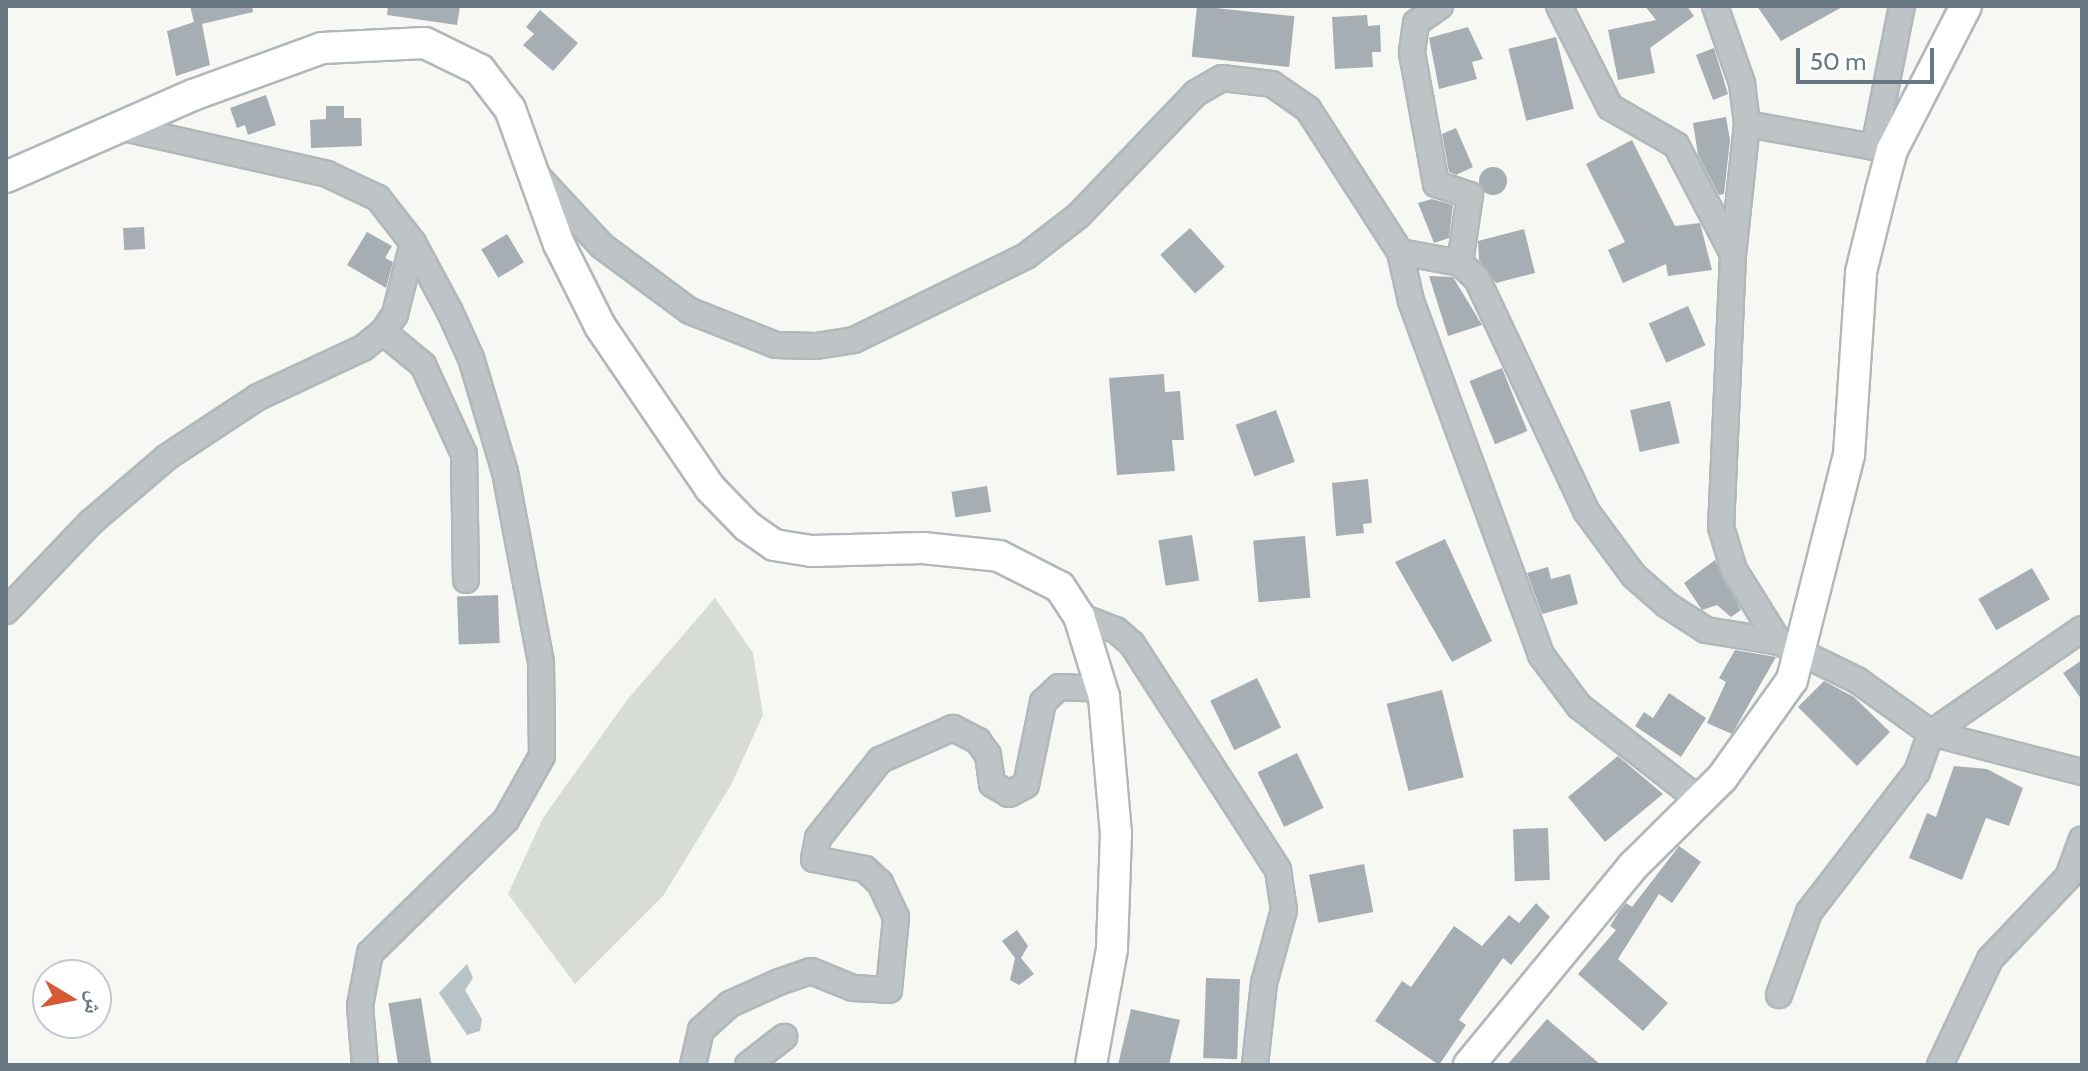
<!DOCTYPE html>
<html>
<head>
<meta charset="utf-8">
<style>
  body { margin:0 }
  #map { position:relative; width:2088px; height:1071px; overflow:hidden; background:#f7f7f4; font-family:Cabin,"Noto Naskh Arabic",sans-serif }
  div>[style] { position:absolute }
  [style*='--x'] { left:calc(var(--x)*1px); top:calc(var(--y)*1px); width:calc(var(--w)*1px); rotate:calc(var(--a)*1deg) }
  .green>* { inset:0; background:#d7dcd4 }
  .water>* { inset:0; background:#b8c3c7 }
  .building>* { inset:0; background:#a6aeb3; transform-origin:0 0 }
  .round { border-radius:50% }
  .roads { filter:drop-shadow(2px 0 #b2b7ba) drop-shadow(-2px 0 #b2b7ba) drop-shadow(0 2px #b2b7ba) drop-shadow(0 -2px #b2b7ba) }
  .minor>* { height:24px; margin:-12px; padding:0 12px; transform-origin:12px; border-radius:12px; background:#bec3c6 }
  .major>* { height:30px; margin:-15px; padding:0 15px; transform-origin:15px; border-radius:15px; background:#fff }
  span { translate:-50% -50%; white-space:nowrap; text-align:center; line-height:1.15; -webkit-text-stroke:8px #fff; paint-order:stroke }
  .frame { position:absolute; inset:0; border:8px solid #687883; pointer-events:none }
  .north { position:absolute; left:32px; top:959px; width:80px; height:80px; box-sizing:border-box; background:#fff; border:2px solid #c3c9cd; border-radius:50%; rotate:100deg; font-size:22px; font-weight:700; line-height:32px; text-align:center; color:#687883 }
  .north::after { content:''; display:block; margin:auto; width:28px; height:36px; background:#d75835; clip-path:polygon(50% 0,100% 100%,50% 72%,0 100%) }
  .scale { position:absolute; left:1796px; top:48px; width:138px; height:36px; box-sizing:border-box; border:4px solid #687883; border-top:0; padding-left:10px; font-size:24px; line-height:28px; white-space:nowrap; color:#687883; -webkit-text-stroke:6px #fff; paint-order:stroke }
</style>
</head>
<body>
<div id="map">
  <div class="green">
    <i style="clip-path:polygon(715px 598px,753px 653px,763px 715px,731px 785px,663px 896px,575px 984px,508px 894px,543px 818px,627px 700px)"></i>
  </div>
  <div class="water">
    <i style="clip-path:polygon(467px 964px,473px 978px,465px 990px,482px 1019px,480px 1031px,467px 1035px,439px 993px)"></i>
  </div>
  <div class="building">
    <i style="clip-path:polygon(190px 6px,252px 6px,253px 12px,202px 24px,210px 65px,176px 76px,167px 31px,194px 22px)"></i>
    <i style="clip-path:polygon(388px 6px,460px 6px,457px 25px,387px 15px)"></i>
    <i style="left:1197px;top:6px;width:98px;height:51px;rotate:6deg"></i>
    <i style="clip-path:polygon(1645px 6px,1687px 6px,1694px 16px,1650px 48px,1655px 73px,1618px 80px,1608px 30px,1656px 20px)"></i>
    <i style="clip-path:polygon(1757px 6px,1844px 6px,1781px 41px)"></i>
    <i style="clip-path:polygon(540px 10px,578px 43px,553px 71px,523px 45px,534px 34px,526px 27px)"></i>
    <i style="clip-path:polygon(1367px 15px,1368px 26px,1380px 25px,1381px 52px,1372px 52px,1373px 67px,1335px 69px,1332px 17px)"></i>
    <i style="clip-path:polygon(1468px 27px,1483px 59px,1472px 62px,1477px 79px,1439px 89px,1429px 38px)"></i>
    <i style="left:1556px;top:37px;width:74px;height:49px;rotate:76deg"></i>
    <i style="clip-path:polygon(1714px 48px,1728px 94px,1713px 100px,1696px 55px)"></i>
    <i style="clip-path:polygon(266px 95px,276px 125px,248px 135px,245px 125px,237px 128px,230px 108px)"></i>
    <i style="clip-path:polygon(326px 106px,344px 106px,344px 118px,361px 118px,362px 146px,311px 148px,310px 120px,326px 119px)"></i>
    <i style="clip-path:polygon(1726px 117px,1730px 140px,1724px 194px,1719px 195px,1698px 155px,1693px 123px)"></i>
    <i style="clip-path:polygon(1456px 128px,1473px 167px,1456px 175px,1449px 172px,1442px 134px)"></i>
    <i style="clip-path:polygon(1632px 140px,1675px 226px,1700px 223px,1712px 270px,1668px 276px,1666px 264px,1623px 283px,1608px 250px,1625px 242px,1586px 164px)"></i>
    <i class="round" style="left:1479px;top:167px;width:28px;height:28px"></i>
    <i style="clip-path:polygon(1432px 199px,1453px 205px,1449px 238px,1434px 243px,1418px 203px)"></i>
    <i style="left:144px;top:227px;width:22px;height:21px;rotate:87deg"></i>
    <i style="left:1190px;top:228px;width:52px;height:40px;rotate:48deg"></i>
    <i style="clip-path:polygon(1524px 229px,1535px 273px,1496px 283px,1479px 260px,1478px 241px)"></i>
    <i style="clip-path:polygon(367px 232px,392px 246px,385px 258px,393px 262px,386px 288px,347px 265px)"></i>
    <i style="left:507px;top:234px;width:33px;height:30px;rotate:59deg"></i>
    <i style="clip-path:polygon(1429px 276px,1453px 277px,1482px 325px,1448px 336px)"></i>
    <i style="left:1688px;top:306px;width:43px;height:43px;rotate:66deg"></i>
    <i style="left:1502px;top:368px;width:68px;height:35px;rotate:68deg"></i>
    <i style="clip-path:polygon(1164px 374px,1165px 392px,1180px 391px,1184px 440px,1172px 440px,1175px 471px,1117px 475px,1109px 378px)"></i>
    <i style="left:1670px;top:401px;width:43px;height:41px;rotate:77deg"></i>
    <i style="left:1276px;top:410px;width:55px;height:43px;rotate:70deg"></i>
    <i style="clip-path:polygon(1368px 479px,1372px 523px,1363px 524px,1364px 533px,1336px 536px,1332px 483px)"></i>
    <i style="left:987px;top:486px;width:26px;height:36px;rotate:81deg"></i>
    <i style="left:1192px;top:535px;width:46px;height:34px;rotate:81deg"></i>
    <i style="left:1305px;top:536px;width:62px;height:52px;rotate:85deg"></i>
    <i style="clip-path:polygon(1445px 539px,1492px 641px,1452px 662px,1395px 562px)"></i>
    <i style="clip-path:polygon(1715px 560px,1741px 610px,1731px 617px,1717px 605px,1702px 610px,1684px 583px)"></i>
    <i style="clip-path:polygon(1548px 567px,1551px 579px,1570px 574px,1578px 604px,1542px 614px,1527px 573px)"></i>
    <i style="left:2032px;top:568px;width:36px;height:62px;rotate:60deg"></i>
    <i style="left:498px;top:595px;width:48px;height:41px;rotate:88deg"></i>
    <i style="clip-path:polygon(1735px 650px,1776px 657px,1732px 734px,1707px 723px,1726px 682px,1719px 678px)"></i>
    <i style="clip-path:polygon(2082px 660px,2082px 700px,2063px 673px)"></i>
    <i style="left:1257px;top:678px;width:55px;height:52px;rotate:64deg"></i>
    <i style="clip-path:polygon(1824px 681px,1854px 697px,1890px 732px,1857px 766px,1798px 707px)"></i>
    <i style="left:1442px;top:690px;width:90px;height:57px;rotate:76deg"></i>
    <i style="clip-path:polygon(1669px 693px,1706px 718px,1681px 757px,1635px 726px,1644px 712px,1653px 718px)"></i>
    <i style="left:1297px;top:753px;width:61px;height:44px;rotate:64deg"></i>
    <i style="clip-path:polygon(1618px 756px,1663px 794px,1605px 842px,1568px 797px)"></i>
    <i style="clip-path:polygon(1954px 766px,1987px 769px,2023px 788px,2009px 826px,1986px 818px,1962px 880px,1909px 858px,1927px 813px,1936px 817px)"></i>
    <i style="left:1548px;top:828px;width:52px;height:35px;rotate:88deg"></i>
    <i style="clip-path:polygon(1679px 846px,1701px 862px,1672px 903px,1659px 894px,1618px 959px,1668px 1003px,1643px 1031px,1578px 974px,1616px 930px,1610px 926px,1620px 910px,1626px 903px,1632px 907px)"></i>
    <i style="left:1364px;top:864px;width:49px;height:56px;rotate:79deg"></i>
    <i style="clip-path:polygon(1536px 903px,1550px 917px,1511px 965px,1503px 958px,1459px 1020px,1466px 1025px,1439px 1065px,1375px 1021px,1402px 981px,1411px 987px,1454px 926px,1482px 946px,1509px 915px,1519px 923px)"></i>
    <i style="clip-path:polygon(1017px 930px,1028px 946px,1021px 958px,1034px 974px,1019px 985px,1010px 980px,1015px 958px,1002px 941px)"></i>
    <i style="left:1206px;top:978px;width:34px;height:80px;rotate:2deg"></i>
    <i style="left:421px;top:998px;width:68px;height:33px;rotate:81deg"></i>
    <i style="clip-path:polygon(1131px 1009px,1180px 1020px,1169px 1065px,1118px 1065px)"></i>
    <i style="clip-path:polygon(1547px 1019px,1601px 1065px,1507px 1065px)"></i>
  </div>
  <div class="roads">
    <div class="minor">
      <i style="--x:1440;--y:6;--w:29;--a:145"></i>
      <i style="--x:1416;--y:23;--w:30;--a:98"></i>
      <i style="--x:1412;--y:53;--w:133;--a:79.6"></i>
      <i style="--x:1436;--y:184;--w:36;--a:18"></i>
      <i style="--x:1470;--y:195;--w:69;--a:98.4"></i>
      <i style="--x:1559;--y:6;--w:113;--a:63.2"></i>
      <i style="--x:1610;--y:107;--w:76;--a:29.9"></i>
      <i style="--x:1676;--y:145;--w:123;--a:62.4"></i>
      <i style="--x:1715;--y:6;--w:82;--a:70.7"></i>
      <i style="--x:1742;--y:83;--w:41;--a:83"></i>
      <i style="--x:1747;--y:124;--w:131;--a:96.1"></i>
      <i style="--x:1733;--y:254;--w:273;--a:92.5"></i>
      <i style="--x:1721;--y:527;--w:45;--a:73.2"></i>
      <i style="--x:1734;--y:570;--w:85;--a:58"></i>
      <i style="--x:1747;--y:124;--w:129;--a:10.3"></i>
      <i style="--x:119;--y:127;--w:213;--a:12.7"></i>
      <i style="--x:327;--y:174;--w:56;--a:25.2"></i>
      <i style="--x:378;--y:198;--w:57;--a:52.1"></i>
      <i style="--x:413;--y:243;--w:78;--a:61.8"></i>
      <i style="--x:450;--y:312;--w:51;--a:65.5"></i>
      <i style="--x:471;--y:358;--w:119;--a:73.4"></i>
      <i style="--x:505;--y:472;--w:193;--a:79.3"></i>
      <i style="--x:541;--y:662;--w:94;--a:89.4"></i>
      <i style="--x:542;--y:756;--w:73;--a:119.4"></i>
      <i style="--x:506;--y:820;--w:190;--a:135.6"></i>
      <i style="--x:370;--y:953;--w:54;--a:100.7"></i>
      <i style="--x:360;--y:1006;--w:59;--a:85.2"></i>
      <i style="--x:1892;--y:150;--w:18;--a:-171"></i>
      <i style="--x:1874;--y:147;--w:144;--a:-78.8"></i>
      <i style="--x:539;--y:178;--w:93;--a:47.2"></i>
      <i style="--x:602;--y:246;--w:109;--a:36.5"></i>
      <i style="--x:690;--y:311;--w:92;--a:21.6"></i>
      <i style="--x:776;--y:345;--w:40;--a:1.4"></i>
      <i style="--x:816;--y:346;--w:38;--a:-9"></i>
      <i style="--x:854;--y:340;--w:191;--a:-26"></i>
      <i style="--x:1026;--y:256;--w:66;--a:-37.6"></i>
      <i style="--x:1078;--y:216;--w:170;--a:-46.2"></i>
      <i style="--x:1196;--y:93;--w:30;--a:-30"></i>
      <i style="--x:1222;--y:78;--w:50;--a:6.8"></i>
      <i style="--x:1272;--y:84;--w:44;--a:34.8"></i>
      <i style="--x:1308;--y:109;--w:170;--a:57.2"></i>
      <i style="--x:1400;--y:252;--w:50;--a:77.3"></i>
      <i style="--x:1411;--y:301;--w:377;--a:69.8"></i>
      <i style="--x:1541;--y:655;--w:64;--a:53.3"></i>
      <i style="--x:1579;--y:706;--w:151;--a:38"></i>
      <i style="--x:1400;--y:252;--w:61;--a:10.4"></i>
      <i style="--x:1460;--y:263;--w:23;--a:43"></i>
      <i style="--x:1477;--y:279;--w:256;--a:64.8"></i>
      <i style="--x:1586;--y:511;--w:81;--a:53.6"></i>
      <i style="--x:1634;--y:576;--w:44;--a:41.3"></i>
      <i style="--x:1667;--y:605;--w:46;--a:32.7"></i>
      <i style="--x:1706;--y:630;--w:74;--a:9.3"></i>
      <i style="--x:1779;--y:642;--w:87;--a:26"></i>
      <i style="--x:1857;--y:680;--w:91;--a:35.6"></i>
      <i style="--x:1931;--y:733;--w:156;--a:14.5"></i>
      <i style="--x:383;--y:332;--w:52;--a:39.5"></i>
      <i style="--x:423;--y:365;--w:98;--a:65.3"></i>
      <i style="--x:464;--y:454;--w:126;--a:89.1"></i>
      <i style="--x:6;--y:611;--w:122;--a:-46.3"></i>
      <i style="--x:90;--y:523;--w:101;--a:-40.6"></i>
      <i style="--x:167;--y:457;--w:109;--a:-33.4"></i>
      <i style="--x:258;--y:397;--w:116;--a:-25"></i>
      <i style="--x:363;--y:348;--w:26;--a:-39"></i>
      <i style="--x:383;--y:332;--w:22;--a:-56"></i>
      <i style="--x:395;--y:314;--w:73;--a:-75.8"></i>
      <i style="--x:1079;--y:616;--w:40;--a:21"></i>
      <i style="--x:1116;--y:630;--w:21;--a:41"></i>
      <i style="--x:1132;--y:644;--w:269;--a:57.1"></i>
      <i style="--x:1278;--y:870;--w:40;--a:81.5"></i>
      <i style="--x:1284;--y:910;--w:76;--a:105.3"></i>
      <i style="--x:1264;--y:983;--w:82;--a:96.3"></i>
      <i style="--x:1779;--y:995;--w:88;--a:-70.1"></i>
      <i style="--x:1809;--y:912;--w:177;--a:-52.4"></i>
      <i style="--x:1917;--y:772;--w:41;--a:-70.3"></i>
      <i style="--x:1931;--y:733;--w:183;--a:-34.6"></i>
      <i style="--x:693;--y:1065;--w:36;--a:-77"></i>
      <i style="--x:701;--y:1030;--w:39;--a:-42"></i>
      <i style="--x:730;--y:1004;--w:54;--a:-24.2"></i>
      <i style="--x:779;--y:982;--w:34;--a:-19"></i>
      <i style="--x:811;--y:971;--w:45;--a:22"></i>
      <i style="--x:853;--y:988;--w:36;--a:3"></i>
      <i style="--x:889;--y:990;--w:73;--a:-84.5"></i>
      <i style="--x:896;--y:917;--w:38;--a:-115"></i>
      <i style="--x:880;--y:883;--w:21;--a:-137"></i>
      <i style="--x:865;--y:869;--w:52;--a:-168.9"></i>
      <i style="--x:814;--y:859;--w:21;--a:-79"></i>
      <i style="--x:818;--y:838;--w:100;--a:-51.5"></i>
      <i style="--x:880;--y:760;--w:80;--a:-23.7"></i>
      <i style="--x:953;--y:728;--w:28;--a:27"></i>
      <i style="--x:978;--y:741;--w:17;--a:54"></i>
      <i style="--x:988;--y:755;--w:29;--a:82"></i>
      <i style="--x:992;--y:784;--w:20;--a:30"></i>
      <i style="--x:1009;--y:794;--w:19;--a:-28"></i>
      <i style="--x:1026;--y:785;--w:85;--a:-78.4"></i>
      <i style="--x:1043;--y:702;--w:22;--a:-43"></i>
      <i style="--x:1059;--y:687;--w:44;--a:2.6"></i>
      <i style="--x:748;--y:1065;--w:46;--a:-37.9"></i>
      <i style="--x:1940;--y:1065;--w:117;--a:-64.7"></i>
      <i style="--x:1990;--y:959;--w:113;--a:-46.4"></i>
      <i style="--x:2068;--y:877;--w:40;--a:-69.8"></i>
    </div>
    <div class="major">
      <i style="--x:6;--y:177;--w:204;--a:-23.7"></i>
      <i style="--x:193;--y:95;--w:137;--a:-20"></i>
      <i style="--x:322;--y:48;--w:103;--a:-2.8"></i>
      <i style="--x:425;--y:43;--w:61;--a:26.1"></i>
      <i style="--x:480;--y:70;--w:49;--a:52.4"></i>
      <i style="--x:510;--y:109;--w:144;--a:70.1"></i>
      <i style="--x:559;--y:244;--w:92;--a:63.4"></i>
      <i style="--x:600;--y:326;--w:196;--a:55.8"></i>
      <i style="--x:710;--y:488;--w:53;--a:45.8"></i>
      <i style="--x:747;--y:526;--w:33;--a:35"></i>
      <i style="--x:774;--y:545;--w:38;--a:9"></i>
      <i style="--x:812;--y:551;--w:111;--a:-1.5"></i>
      <i style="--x:923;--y:548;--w:76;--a:6"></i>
      <i style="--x:999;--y:556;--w:68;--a:26.9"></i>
      <i style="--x:1060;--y:587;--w:35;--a:57"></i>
      <i style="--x:1079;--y:616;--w:85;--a:72.8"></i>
      <i style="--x:1104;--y:697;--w:137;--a:85"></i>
      <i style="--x:1116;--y:833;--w:116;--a:92"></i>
      <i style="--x:1112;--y:949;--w:118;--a:100.3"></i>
      <i style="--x:1469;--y:1065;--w:258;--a:-50.5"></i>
      <i style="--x:1633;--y:866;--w:125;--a:-44.7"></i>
      <i style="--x:1722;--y:778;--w:120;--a:-54.5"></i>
      <i style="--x:1792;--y:680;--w:232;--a:-75.8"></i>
      <i style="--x:1849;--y:455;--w:183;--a:-86.2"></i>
      <i style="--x:1861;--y:272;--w:83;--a:-76.1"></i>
      <i style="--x:1881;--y:191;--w:42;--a:-75"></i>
      <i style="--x:1892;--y:150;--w:162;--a:-62.8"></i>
    </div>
  </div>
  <div class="frame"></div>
  <div class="north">ش</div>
  <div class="scale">50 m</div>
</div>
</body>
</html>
